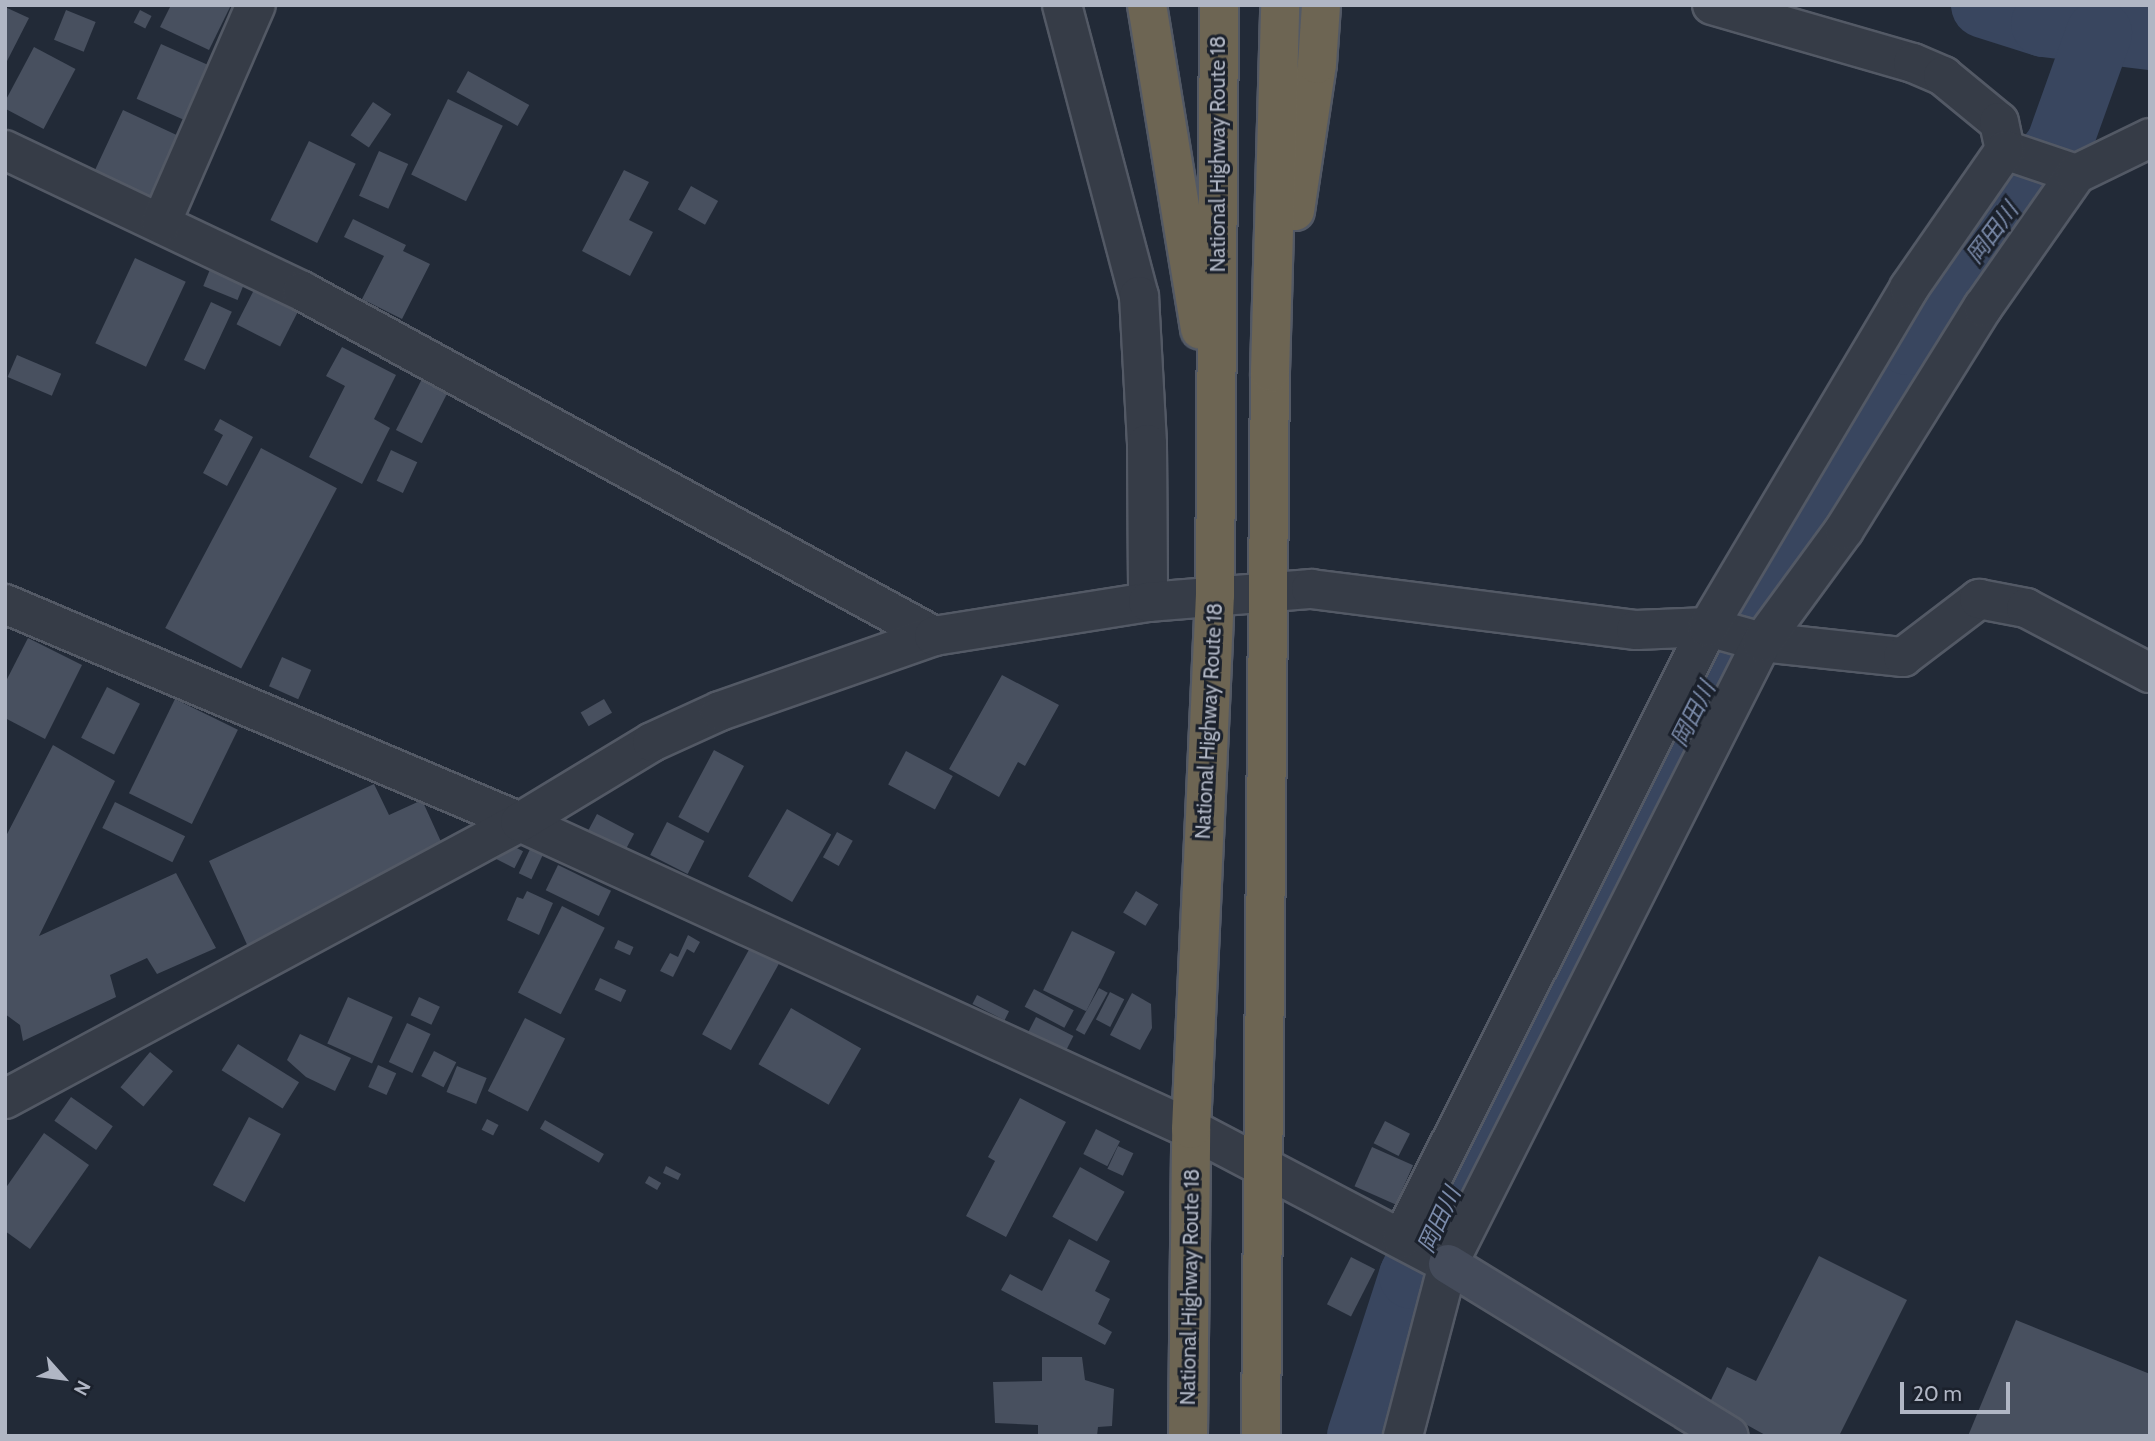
<!DOCTYPE html>
<html>
<head>
<meta charset="utf-8">
<style>
  body { margin:0 }
  #map { position:relative; width:2155px; height:1441px; overflow:hidden; background:#222a37; font-family:Cabin,"Noto Sans JP",sans-serif }
  div>[style] { position:absolute }
  [style*='--x'] { left:calc(var(--x)*1px); top:calc(var(--y)*1px); width:calc(var(--w)*1px); rotate:calc(var(--a)*1deg) }
  .river>* { height:66px; margin:-33px; padding:0 33px; transform-origin:33px; border-radius:33px; background:#39465f }
  .building>* { inset:0; background:#48505f; transform-origin:0 0 }
  .roads { filter:drop-shadow(2px 0 #535965) drop-shadow(-2px 0 #535965) drop-shadow(0 2px #535965) drop-shadow(0 -2px #535965) }
  .street>* { height:38px; margin:-19px; padding:0 19px; transform-origin:19px; border-radius:19px; background:#363c47 }
  .secondary>* { height:38px; margin:-19px; padding:0 19px; transform-origin:19px; border-radius:19px; background:#444b5a }
  .highway>* { height:38px; margin:-19px; padding:0 19px; transform-origin:19px; border-radius:19px; background:#6d6553 }
  span { translate:-50% -50%; white-space:nowrap; text-align:center; line-height:1.15; -webkit-text-stroke:6px #1b212c; paint-order:stroke }
  .street-label { font-size:21px; color:#b0b6c4 }
  .water-label { font-size:23px; color:#7b8baa; font-style:italic }
  .frame { position:absolute; inset:0; border:7px solid #b0b6c4; pointer-events:none }
  .north { position:absolute; left:28px; top:1343px; width:70px; height:70px; -webkit-text-stroke:5px #1b212c; paint-order:stroke; rotate:118deg; font-size:19px; font-weight:700; line-height:28px; text-align:center; color:#b0b6c4 }
  .north::after { content:''; display:block; margin:auto; width:24px; height:32px; background:#b0b6c4; clip-path:polygon(50% 0,100% 100%,50% 72%,0 100%) }
  .scale { position:absolute; left:1900px; top:1382px; width:110px; height:32px; box-sizing:border-box; border:4px solid #b0b6c4; border-top:0; padding-left:9px; font-size:21px; line-height:24px; white-space:nowrap; color:#b0b6c4; -webkit-text-stroke:5px #1b212c; paint-order:stroke }
</style>
</head>
<body>
<div id="map">
  <div class="river">
    <i style="--x:1984;--y:5;--w:63;--a:17.6"></i>
    <i style="--x:2044;--y:24;--w:107;--a:7"></i>
    <i style="--x:1360;--y:1436;--w:168;--a:-72"></i>
    <i style="--x:1412;--y:1276;--w:176;--a:-64.5"></i>
    <i style="--x:1488;--y:1117;--w:507;--a:-63.03"></i>
    <i style="--x:1718;--y:665;--w:375;--a:-59.5"></i>
    <i style="--x:1908;--y:342;--w:248;--a:-52.5"></i>
    <i style="--x:2059;--y:145;--w:119;--a:-70.3"></i>
  </div>
  <div class="building">
    <i style="clip-path:polygon(171px 5px,231px 5px,209px 50px,160px 27px)"></i>
    <i style="clip-path:polygon(5px 7px,29px 18px,5px 65px)"></i>
    <i style="left:66px;top:10px;width:32px;height:32px;rotate:22deg"></i>
    <i style="left:140px;top:10px;width:13px;height:14px;rotate:27deg"></i>
    <i style="left:161px;top:44px;width:59px;height:60px;rotate:24deg"></i>
    <i style="left:34px;top:47px;width:47px;height:68px;rotate:28deg"></i>
    <i style="left:468px;top:71px;width:70px;height:24px;rotate:29deg"></i>
    <i style="left:448px;top:99px;width:61px;height:84px;rotate:26deg"></i>
    <i style="left:373px;top:102px;width:22px;height:40px;rotate:34deg"></i>
    <i style="left:123px;top:110px;width:68px;height:72px;rotate:25deg"></i>
    <i style="left:309px;top:141px;width:52px;height:88px;rotate:26deg"></i>
    <i style="left:379px;top:151px;width:32px;height:49px;rotate:24deg"></i>
    <i style="clip-path:polygon(624px 170px,649px 182px,629px 220px,653px 232px,630px 276px,582px 251px)"></i>
    <i style="left:691px;top:186px;width:31px;height:27px;rotate:29deg"></i>
    <i style="clip-path:polygon(353px 219px,406px 245px,403px 251px,430px 264px,402px 319px,362px 299px,384px 256px,344px 237px)"></i>
    <i style="left:135px;top:258px;width:56px;height:94px;rotate:25deg"></i>
    <i style="left:213px;top:262px;width:37px;height:26px;rotate:22deg"></i>
    <i style="left:256px;top:286px;width:49px;height:43px;rotate:27deg"></i>
    <i style="left:211px;top:302px;width:23px;height:64px;rotate:25deg"></i>
    <i style="clip-path:polygon(342px 347px,396px 375px,374px 419px,390px 428px,362px 484px,309px 457px,345px 386px,326px 376px)"></i>
    <i style="left:17px;top:355px;width:48px;height:24px;rotate:23deg"></i>
    <i style="left:425px;top:373px;width:29px;height:64px;rotate:27deg"></i>
    <i style="clip-path:polygon(220px 419px,253px 437px,227px 486px,203px 473px,223px 435px,214px 430px)"></i>
    <i style="left:261px;top:448px;width:86px;height:204px;rotate:28deg"></i>
    <i style="left:391px;top:450px;width:29px;height:34px;rotate:25deg"></i>
    <i style="clip-path:polygon(28px 638px,82px 665px,45px 739px,5px 718px,5px 683px)"></i>
    <i style="left:282px;top:657px;width:32px;height:32px;rotate:24deg"></i>
    <i style="clip-path:polygon(1002px 675px,1059px 705px,1025px 766px,1018px 762px,999px 797px,949px 769px)"></i>
    <i style="left:107px;top:687px;width:37px;height:57px;rotate:27deg"></i>
    <i style="left:175px;top:699px;width:70px;height:105px;rotate:26deg"></i>
    <i style="left:604px;top:699px;width:16px;height:27px;rotate:60deg"></i>
    <i style="clip-path:polygon(53px 745px,115px 781px,39px 936px,176px 873px,216px 948px,157px 974px,147px 958px,110px 975px,116px 997px,23px 1041px,20px 1025px,5px 1014px,5px 838px)"></i>
    <i style="left:714px;top:750px;width:34px;height:76px;rotate:28deg"></i>
    <i style="left:906px;top:751px;width:53px;height:38px;rotate:28deg"></i>
    <i style="clip-path:polygon(374px 784px,389px 815px,422px 800px,448px 857px,249px 949px,209px 861px)"></i>
    <i style="left:115px;top:802px;width:78px;height:29px;rotate:26deg"></i>
    <i style="left:787px;top:809px;width:51px;height:78px;rotate:30deg"></i>
    <i style="left:597px;top:814px;width:42px;height:19px;rotate:28deg"></i>
    <i style="left:667px;top:822px;width:42px;height:37px;rotate:27deg"></i>
    <i style="left:837px;top:832px;width:18px;height:29px;rotate:29deg"></i>
    <i style="left:499px;top:839px;width:27px;height:19px;rotate:27deg"></i>
    <i style="left:531px;top:847px;width:14px;height:29px;rotate:25deg"></i>
    <i style="left:558px;top:865px;width:59px;height:28px;rotate:26deg"></i>
    <i style="clip-path:polygon(527px 891px,553px 903px,539px 935px,507px 920px,517px 897px,523px 899px)"></i>
    <i style="left:1136px;top:891px;width:26px;height:25px;rotate:31deg"></i>
    <i style="left:562px;top:906px;width:48px;height:97px;rotate:27deg"></i>
    <i style="left:1072px;top:931px;width:48px;height:66px;rotate:26deg"></i>
    <i style="clip-path:polygon(688px 935px,700px 942px,694px 953px,687px 949px,673px 977px,660px 971px,670px 953px,678px 957px)"></i>
    <i style="left:618px;top:940px;width:17px;height:9px;rotate:24deg"></i>
    <i style="left:751px;top:946px;width:33px;height:101px;rotate:29deg"></i>
    <i style="left:600px;top:978px;width:29px;height:13px;rotate:25deg"></i>
    <i style="left:1099px;top:988px;width:10px;height:48px;rotate:29deg"></i>
    <i style="left:1034px;top:989px;width:45px;height:20px;rotate:28deg"></i>
    <i style="left:1110px;top:992px;width:16px;height:31px;rotate:27deg"></i>
    <i style="clip-path:polygon(1132px 993px,1151px 1004px,1152px 1028px,1140px 1050px,1110px 1035px)"></i>
    <i style="left:977px;top:995px;width:36px;height:10px;rotate:27deg"></i>
    <i style="left:348px;top:997px;width:49px;height:51px;rotate:24deg"></i>
    <i style="left:419px;top:997px;width:23px;height:20px;rotate:25deg"></i>
    <i style="left:791px;top:1008px;width:81px;height:65px;rotate:30deg"></i>
    <i style="left:1036px;top:1017px;width:42px;height:21px;rotate:27deg"></i>
    <i style="left:525px;top:1018px;width:45px;height:82px;rotate:27deg"></i>
    <i style="left:407px;top:1023px;width:26px;height:43px;rotate:25deg"></i>
    <i style="clip-path:polygon(300px 1034px,351px 1058px,335px 1091px,306px 1077px,287px 1060px)"></i>
    <i style="left:238px;top:1044px;width:72px;height:31px;rotate:32deg"></i>
    <i style="left:434px;top:1051px;width:25px;height:28px;rotate:27deg"></i>
    <i style="left:150px;top:1052px;width:30px;height:46px;rotate:40deg"></i>
    <i style="left:378px;top:1065px;width:20px;height:24px;rotate:24deg"></i>
    <i style="left:457px;top:1066px;width:32px;height:28px;rotate:22deg"></i>
    <i style="left:71px;top:1097px;width:51px;height:29px;rotate:35deg"></i>
    <i style="clip-path:polygon(1020px 1098px,1066px 1122px,1006px 1237px,966px 1216px,995px 1161px,988px 1157px)"></i>
    <i style="left:249px;top:1117px;width:36px;height:77px;rotate:28deg"></i>
    <i style="left:487px;top:1119px;width:13px;height:12px;rotate:27deg"></i>
    <i style="left:545px;top:1120px;width:68px;height:10px;rotate:30deg"></i>
    <i style="left:1385px;top:1121px;width:28px;height:25px;rotate:27deg"></i>
    <i style="left:1096px;top:1129px;width:27px;height:28px;rotate:27deg"></i>
    <i style="clip-path:polygon(44px 1133px,89px 1165px,30px 1249px,5px 1231px,5px 1189px)"></i>
    <i style="left:1118px;top:1146px;width:17px;height:25px;rotate:25deg"></i>
    <i style="left:1372px;top:1147px;width:45px;height:43px;rotate:24deg"></i>
    <i style="clip-path:polygon(666px 1166px,681px 1174px,678px 1180px,663px 1173px)"></i>
    <i style="left:1080px;top:1167px;width:51px;height:57px;rotate:29deg"></i>
    <i style="left:649px;top:1176px;width:14px;height:8px;rotate:30deg"></i>
    <i style="clip-path:polygon(1069px 1239px,1110px 1261px,1095px 1291px,1110px 1299px,1098px 1324px,1112px 1332px,1105px 1345px,1001px 1290px,1010px 1274px,1042px 1291px)"></i>
    <i style="clip-path:polygon(1819px 1256px,1907px 1300px,1839px 1436px,1767px 1436px,1709px 1404px,1727px 1367px,1756px 1381px)"></i>
    <i style="left:1351px;top:1257px;width:27px;height:53px;rotate:27deg"></i>
    <i style="clip-path:polygon(2016px 1320px,2150px 1374px,2148px 1436px,1968px 1436px)"></i>
    <i style="clip-path:polygon(1042px 1357px,1082px 1357px,1085px 1380px,1114px 1389px,1112px 1426px,1098px 1427px,1097px 1436px,1038px 1436px,1038px 1425px,995px 1423px,993px 1382px,1042px 1381px)"></i>
  </div>
  <div class="roads">
    <div class="street">
      <i style="--x:1062;--y:5;--w:301;--a:75.2"></i>
      <i style="--x:1139;--y:296;--w:148;--a:86.9"></i>
      <i style="--x:1147;--y:444;--w:158;--a:89.6"></i>
      <i style="--x:1712;--y:5;--w:209;--a:16.1"></i>
      <i style="--x:1913;--y:63;--w:33;--a:23"></i>
      <i style="--x:1943;--y:76;--w:72;--a:39.4"></i>
      <i style="--x:1999;--y:122;--w:29;--a:78"></i>
      <i style="--x:2005;--y:150;--w:75;--a:18.7"></i>
      <i style="--x:5;--y:150;--w:329;--a:25.4"></i>
      <i style="--x:302;--y:291;--w:720;--a:28.63"></i>
      <i style="--x:161;--y:223;--w:238;--a:-66.5"></i>
      <i style="--x:5;--y:604;--w:559;--a:22.94"></i>
      <i style="--x:520;--y:822;--w:738;--a:24.59"></i>
      <i style="--x:1191;--y:1129;--w:290;--a:27.7"></i>
      <i style="--x:5;--y:1099;--w:585;--a:-28.27"></i>
      <i style="--x:520;--y:822;--w:154;--a:-31.2"></i>
      <i style="--x:652;--y:742;--w:75;--a:-24.5"></i>
      <i style="--x:720;--y:711;--w:227;--a:-19.3"></i>
      <i style="--x:934;--y:636;--w:217;--a:-9"></i>
      <i style="--x:1148;--y:602;--w:164;--a:-4.6"></i>
      <i style="--x:1311;--y:589;--w:328;--a:7.2"></i>
      <i style="--x:1636;--y:630;--w:72;--a:-2.4"></i>
      <i style="--x:1708;--y:627;--w:56;--a:15.5"></i>
      <i style="--x:1762;--y:642;--w:142;--a:6.1"></i>
      <i style="--x:1903;--y:657;--w:96;--a:-37.3"></i>
      <i style="--x:1979;--y:599;--w:48;--a:10.8"></i>
      <i style="--x:2026;--y:608;--w:140;--a:27.7"></i>
      <i style="--x:1402;--y:1239;--w:684;--a:-63.43"></i>
      <i style="--x:1708;--y:627;--w:394;--a:-59.3"></i>
      <i style="--x:1909;--y:288;--w:168;--a:-55.2"></i>
      <i style="--x:1403;--y:1436;--w:178;--a:-75.3"></i>
      <i style="--x:1448;--y:1264;--w:697;--a:-63.21"></i>
      <i style="--x:1762;--y:642;--w:139;--a:-53.8"></i>
      <i style="--x:1844;--y:530;--w:263;--a:-58.1"></i>
      <i style="--x:1983;--y:307;--w:162;--a:-55"></i>
      <i style="--x:2076;--y:174;--w:82;--a:-25.9"></i>
    </div>
    <div class="secondary">
      <i style="--x:1448;--y:1264;--w:329;--a:31.5"></i>
    </div>
    <div class="highway">
      <i style="--x:1147;--y:5;--w:329;--a:80.7"></i>
      <i style="--x:1295;--y:211;--w:149;--a:-81.5"></i>
      <i style="--x:1317;--y:64;--w:59;--a:-86.1"></i>
      <i style="--x:1188;--y:1436;--w:307;--a:-89.4"></i>
      <i style="--x:1191;--y:1129;--w:535;--a:-87.43"></i>
      <i style="--x:1215;--y:595;--w:590;--a:-89.61"></i>
      <i style="--x:1261;--y:1436;--w:1064;--a:-89.52"></i>
      <i style="--x:1270;--y:372;--w:367;--a:-88.4"></i>
    </div>
  </div>
  <div class="street-label">
    <span style="left:1218px;top:154px;rotate:-90deg">National Highway Route 18</span>
    <span style="left:1209px;top:721px;rotate:-87deg">National Highway Route 18</span>
    <span style="left:1190px;top:1287px;rotate:-89deg">National Highway Route 18</span>
  </div>
  <div class="water-label">
    <span style="left:1992px;top:233px;rotate:-53deg">岡田川</span>
    <span style="left:1693px;top:714px;rotate:-63deg">岡田川</span>
    <span style="left:1439px;top:1220px;rotate:-65deg">岡田川</span>
  </div>
  <div class="frame"></div>
  <div class="north">N</div>
  <div class="scale">20 m</div>
</div>
</body>
</html>
